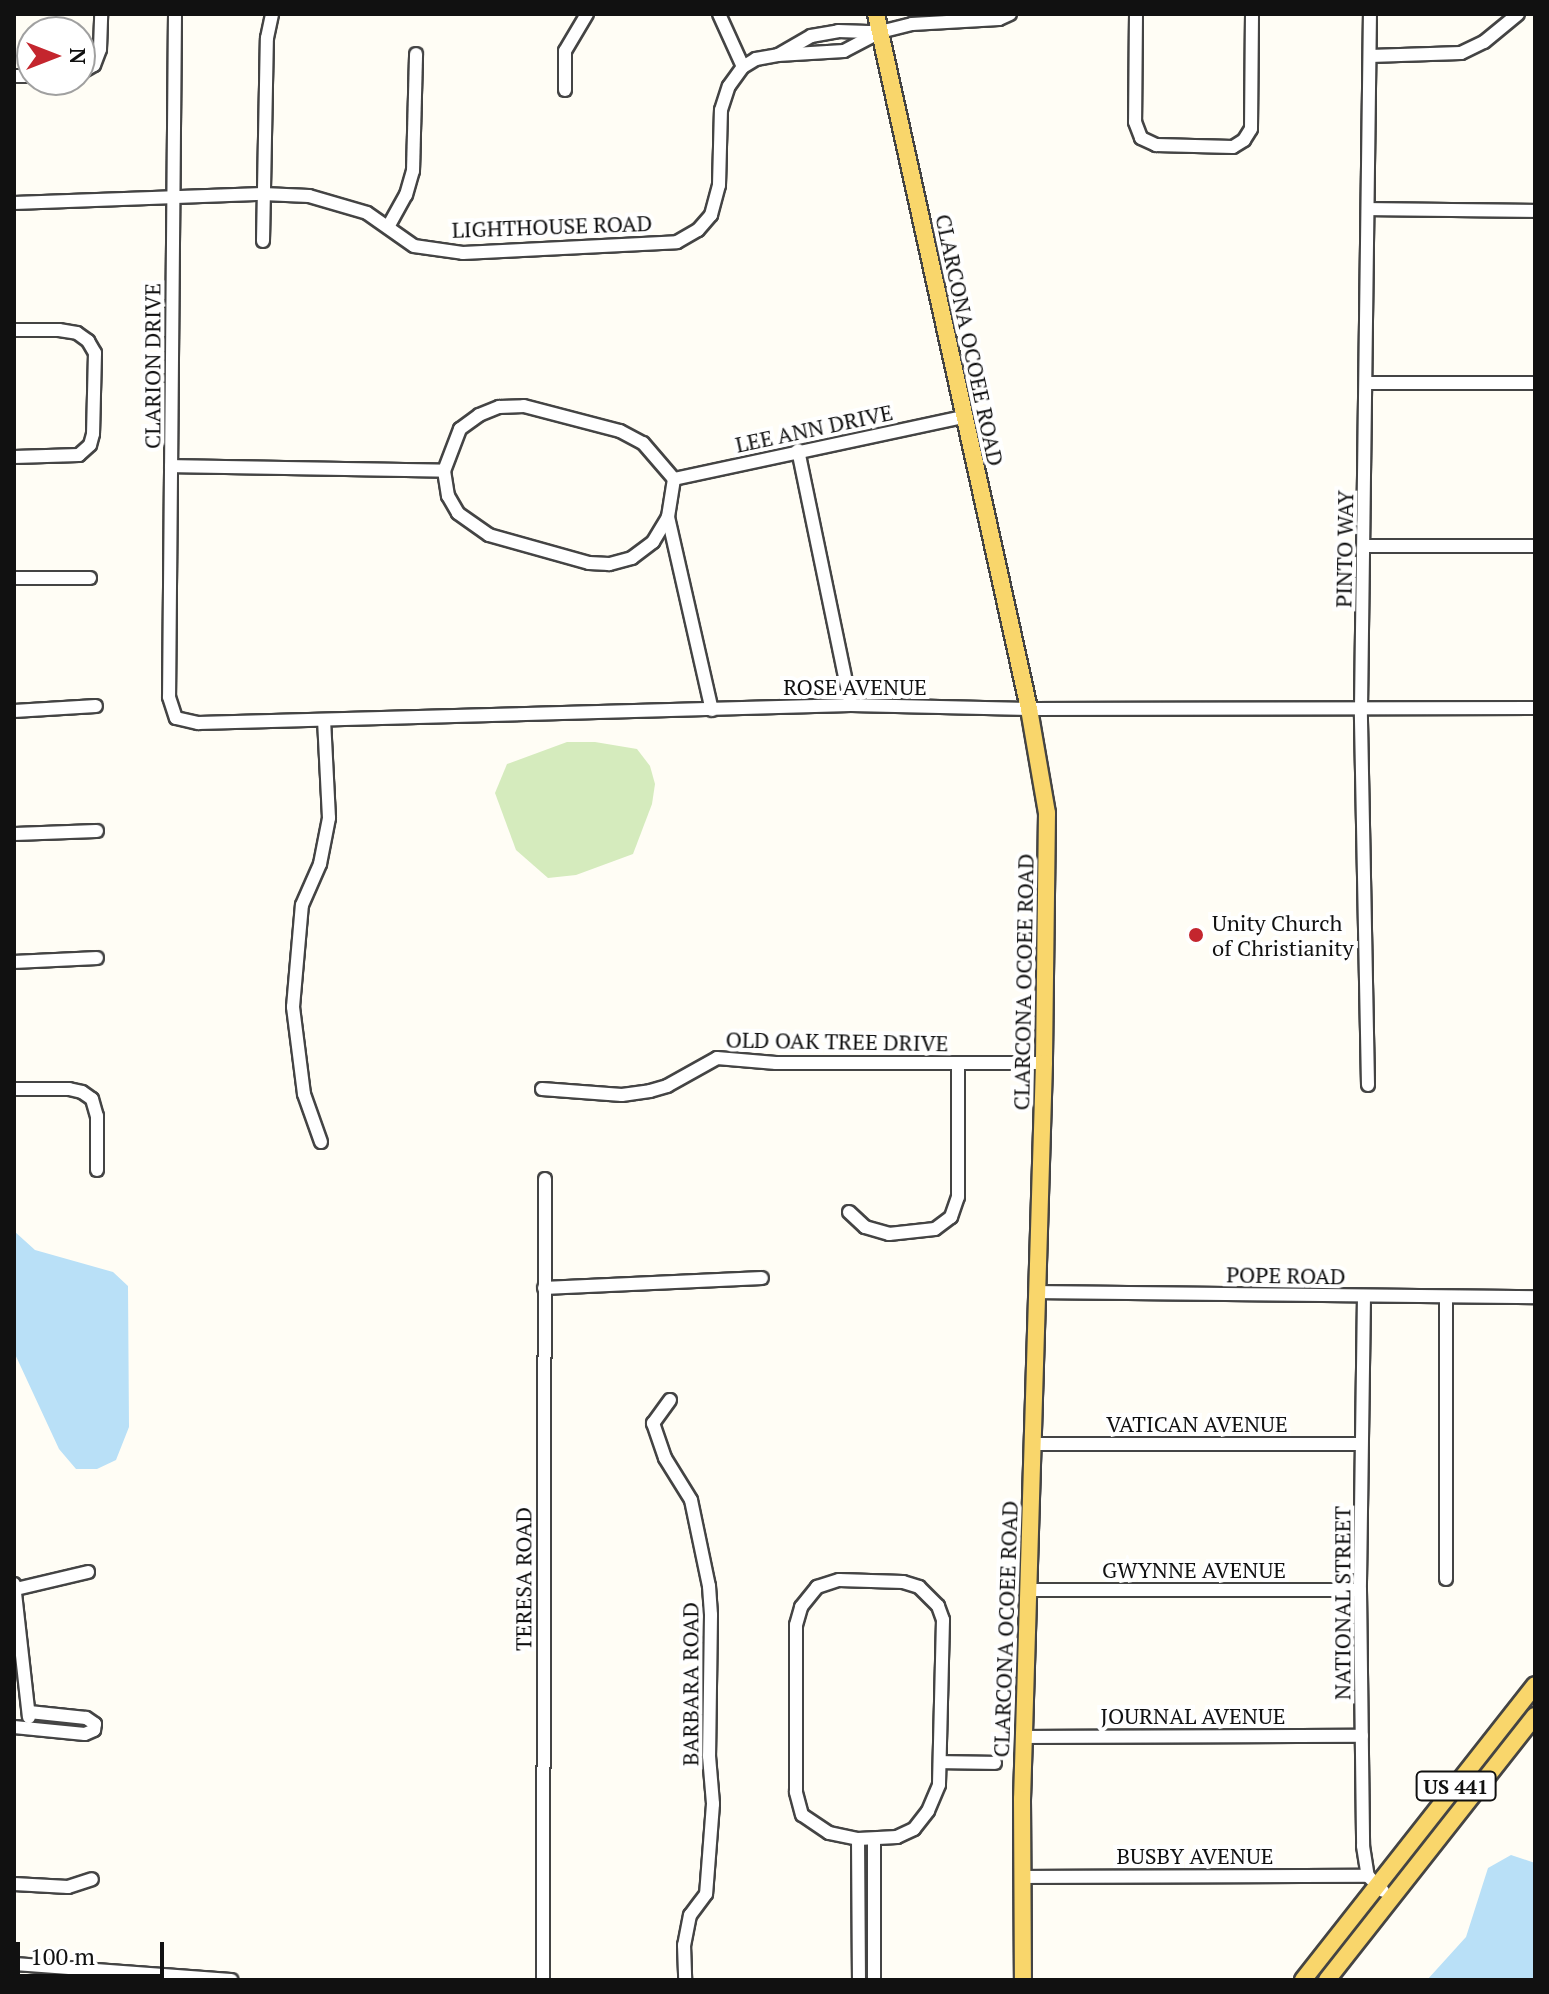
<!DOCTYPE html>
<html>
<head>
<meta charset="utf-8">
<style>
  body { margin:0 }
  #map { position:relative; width:1549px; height:1994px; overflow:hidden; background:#fffdf5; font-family:"PT Serif",serif }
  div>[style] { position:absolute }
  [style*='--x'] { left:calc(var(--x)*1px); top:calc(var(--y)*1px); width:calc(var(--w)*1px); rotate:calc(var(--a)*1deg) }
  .green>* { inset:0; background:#d5ebbd }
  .water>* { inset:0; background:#b9e0f7 }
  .roads { filter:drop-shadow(2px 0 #444) drop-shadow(-2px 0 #444) drop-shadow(0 2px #444) drop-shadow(0 -2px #444) }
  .minor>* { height:12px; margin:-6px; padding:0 6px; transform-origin:6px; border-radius:6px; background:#fff }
  .major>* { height:16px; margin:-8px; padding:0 8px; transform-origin:8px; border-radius:8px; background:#f9d66b }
  .dots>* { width:22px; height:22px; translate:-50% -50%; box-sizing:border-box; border:4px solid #fff; border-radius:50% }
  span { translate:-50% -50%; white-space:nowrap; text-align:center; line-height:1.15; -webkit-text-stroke:8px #fff; paint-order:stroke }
  .shield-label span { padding:2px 6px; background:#fff; border:2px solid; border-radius:6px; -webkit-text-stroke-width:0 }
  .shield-label { font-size:20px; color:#111; font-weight:700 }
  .street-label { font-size:22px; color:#111 }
  .poi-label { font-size:22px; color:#111 }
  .left { translate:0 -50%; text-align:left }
  .frame { position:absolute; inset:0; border:16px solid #111; pointer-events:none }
  .north { position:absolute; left:16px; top:16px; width:80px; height:80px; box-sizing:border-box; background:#fff; border:2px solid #a0a0a0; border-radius:50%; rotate:90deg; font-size:22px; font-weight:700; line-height:32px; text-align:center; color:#111 }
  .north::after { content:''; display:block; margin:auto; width:28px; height:36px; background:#c4262e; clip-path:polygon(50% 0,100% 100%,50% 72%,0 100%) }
  .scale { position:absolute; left:16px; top:1942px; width:148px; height:36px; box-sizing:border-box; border:4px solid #111; border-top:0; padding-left:10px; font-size:24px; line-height:28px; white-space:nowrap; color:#111; -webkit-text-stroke:6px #fff; paint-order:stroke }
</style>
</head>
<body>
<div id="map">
  <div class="green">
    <i style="clip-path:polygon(567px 742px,595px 742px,637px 749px,650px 766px,655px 784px,652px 804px,633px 854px,576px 875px,548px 878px,516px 850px,495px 793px,507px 764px)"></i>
  </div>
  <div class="water">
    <i style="clip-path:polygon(14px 1231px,35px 1250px,113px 1272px,128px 1286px,129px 1427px,116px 1460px,97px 1469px,76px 1469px,59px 1449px,14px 1352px)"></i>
    <i style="clip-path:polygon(1511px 1855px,1535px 1863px,1535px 1980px,1427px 1980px,1466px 1937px,1488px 1868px)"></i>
  </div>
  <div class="roads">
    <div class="minor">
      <i style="--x:175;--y:14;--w:683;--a:90.5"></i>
      <i style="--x:169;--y:697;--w:22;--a:72"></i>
      <i style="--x:176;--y:718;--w:23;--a:13"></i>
      <i style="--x:198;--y:723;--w:653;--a:-1.58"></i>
      <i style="--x:851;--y:705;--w:178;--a:1.3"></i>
      <i style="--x:1029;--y:709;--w:506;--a:-0.11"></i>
      <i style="--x:719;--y:14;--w:58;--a:65.6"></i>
      <i style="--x:1136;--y:14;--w:108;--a:90.5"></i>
      <i style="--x:1135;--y:122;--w:17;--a:69"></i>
      <i style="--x:1141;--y:138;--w:17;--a:25"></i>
      <i style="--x:1156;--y:145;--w:77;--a:1.5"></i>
      <i style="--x:1233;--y:147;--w:13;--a:-32"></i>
      <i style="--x:1244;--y:140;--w:13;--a:-58"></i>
      <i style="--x:1251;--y:129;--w:115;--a:-89.5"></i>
      <i style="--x:780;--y:54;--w:36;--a:-30"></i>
      <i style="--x:811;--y:36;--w:27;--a:-10"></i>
      <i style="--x:838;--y:31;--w:38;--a:2"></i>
      <i style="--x:1370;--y:56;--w:91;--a:-1.9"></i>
      <i style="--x:1461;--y:53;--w:25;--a:-26"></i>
      <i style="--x:1484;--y:42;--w:44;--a:-39.5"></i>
      <i style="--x:80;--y:73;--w:16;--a:-30"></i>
      <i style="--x:94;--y:65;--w:17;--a:-69"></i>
      <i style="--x:100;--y:49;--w:35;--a:-88"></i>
      <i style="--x:14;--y:76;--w:18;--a:0"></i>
      <i style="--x:565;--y:90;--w:39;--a:-90"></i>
      <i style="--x:565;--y:51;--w:43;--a:-59.3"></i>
      <i style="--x:14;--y:203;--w:249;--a:-2.1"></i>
      <i style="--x:263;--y:194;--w:46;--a:2.5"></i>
      <i style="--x:309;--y:196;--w:60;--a:16.3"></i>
      <i style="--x:367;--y:213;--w:57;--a:35.1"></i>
      <i style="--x:414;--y:246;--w:49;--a:8.1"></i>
      <i style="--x:463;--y:253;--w:214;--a:-2.9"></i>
      <i style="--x:677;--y:242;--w:24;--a:-30"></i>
      <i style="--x:698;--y:230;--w:20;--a:-49"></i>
      <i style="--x:711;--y:215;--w:31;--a:-75"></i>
      <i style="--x:719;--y:185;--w:75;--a:-88.5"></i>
      <i style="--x:721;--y:110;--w:25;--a:-72"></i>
      <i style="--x:729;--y:86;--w:24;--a:-54"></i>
      <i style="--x:743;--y:67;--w:15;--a:-32"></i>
      <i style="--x:756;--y:59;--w:22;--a:-10"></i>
      <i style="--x:778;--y:55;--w:66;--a:-3.5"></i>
      <i style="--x:844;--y:51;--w:41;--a:-27.8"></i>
      <i style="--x:880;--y:32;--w:33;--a:-14"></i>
      <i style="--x:912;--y:24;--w:87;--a:-3.3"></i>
      <i style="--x:999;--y:19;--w:12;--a:-24"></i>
      <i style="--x:1368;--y:209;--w:167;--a:0.7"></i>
      <i style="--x:388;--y:227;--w:37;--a:-61"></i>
      <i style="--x:406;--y:195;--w:25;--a:-74"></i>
      <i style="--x:413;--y:171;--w:117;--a:-88.5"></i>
      <i style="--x:263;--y:241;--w:203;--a:-88.9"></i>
      <i style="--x:267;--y:38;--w:25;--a:-78"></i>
      <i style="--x:14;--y:330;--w:45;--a:0"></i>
      <i style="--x:59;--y:330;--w:18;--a:9"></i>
      <i style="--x:77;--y:333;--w:14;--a:36"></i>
      <i style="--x:88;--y:341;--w:14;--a:60"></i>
      <i style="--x:95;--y:353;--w:81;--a:91.4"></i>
      <i style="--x:93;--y:434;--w:11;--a:105"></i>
      <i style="--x:90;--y:445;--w:15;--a:138"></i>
      <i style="--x:79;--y:455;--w:65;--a:178.2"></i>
      <i style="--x:1367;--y:383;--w:168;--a:0"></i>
      <i style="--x:524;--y:406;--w:99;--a:14.6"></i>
      <i style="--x:620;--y:431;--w:26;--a:28"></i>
      <i style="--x:643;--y:443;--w:48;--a:49.3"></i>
      <i style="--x:674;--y:479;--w:38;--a:99"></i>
      <i style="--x:668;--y:517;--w:29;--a:121"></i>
      <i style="--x:653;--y:542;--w:26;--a:143"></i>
      <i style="--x:632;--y:558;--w:24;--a:165"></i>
      <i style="--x:609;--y:564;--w:20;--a:-177"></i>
      <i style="--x:589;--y:563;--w:104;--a:-164.4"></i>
      <i style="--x:489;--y:535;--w:38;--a:-145"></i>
      <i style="--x:458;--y:513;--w:20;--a:-120"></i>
      <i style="--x:448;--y:496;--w:25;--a:-99"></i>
      <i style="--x:444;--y:471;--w:45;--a:-69.1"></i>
      <i style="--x:460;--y:429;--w:24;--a:-36"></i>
      <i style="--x:479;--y:415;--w:22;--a:-22"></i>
      <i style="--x:499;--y:407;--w:25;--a:-2"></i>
      <i style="--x:798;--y:450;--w:260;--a:78.3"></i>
      <i style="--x:171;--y:466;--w:273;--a:1"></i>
      <i style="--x:674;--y:479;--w:296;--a:-12.1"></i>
      <i style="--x:668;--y:517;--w:198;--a:77.2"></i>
      <i style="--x:1364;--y:546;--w:171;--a:0"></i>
      <i style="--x:14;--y:578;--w:76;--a:0"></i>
      <i style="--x:14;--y:711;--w:82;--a:-3.5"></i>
      <i style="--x:14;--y:834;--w:83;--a:-2.1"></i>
      <i style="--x:14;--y:962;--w:83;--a:-2.8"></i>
      <i style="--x:1368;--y:1085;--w:377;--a:-91.1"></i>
      <i style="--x:1361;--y:708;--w:694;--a:-89.26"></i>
      <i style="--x:14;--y:1089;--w:55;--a:0"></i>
      <i style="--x:69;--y:1089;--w:13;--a:13"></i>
      <i style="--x:82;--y:1092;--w:12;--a:35"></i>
      <i style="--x:92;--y:1099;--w:18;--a:74"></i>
      <i style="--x:97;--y:1116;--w:54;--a:90"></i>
      <i style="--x:542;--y:1089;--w:80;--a:4.3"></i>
      <i style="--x:622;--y:1095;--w:28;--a:-8"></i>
      <i style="--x:650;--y:1091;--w:18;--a:-16"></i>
      <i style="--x:667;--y:1086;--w:57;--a:-29.2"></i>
      <i style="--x:717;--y:1058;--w:59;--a:4.8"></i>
      <i style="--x:776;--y:1063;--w:268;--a:0"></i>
      <i style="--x:321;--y:1142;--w:51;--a:-109.5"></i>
      <i style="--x:304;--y:1094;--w:88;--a:-97.2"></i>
      <i style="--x:293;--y:1007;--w:102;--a:-85"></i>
      <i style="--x:302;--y:905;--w:45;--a:-66.3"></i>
      <i style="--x:320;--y:864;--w:47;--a:-78.9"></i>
      <i style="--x:329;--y:818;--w:98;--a:-92.9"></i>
      <i style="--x:849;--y:1212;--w:22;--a:43"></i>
      <i style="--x:865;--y:1227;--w:25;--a:16"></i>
      <i style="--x:889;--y:1234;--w:46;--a:-6.2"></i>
      <i style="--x:935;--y:1229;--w:20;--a:-37"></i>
      <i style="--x:951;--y:1217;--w:21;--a:-71"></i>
      <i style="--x:958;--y:1197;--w:134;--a:-90"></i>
      <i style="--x:544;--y:1288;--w:218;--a:-2.6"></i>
      <i style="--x:1037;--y:1292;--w:498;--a:0.6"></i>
      <i style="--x:1364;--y:1296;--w:294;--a:90.8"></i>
      <i style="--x:1360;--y:1590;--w:256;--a:89.3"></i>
      <i style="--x:1363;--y:1846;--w:30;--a:81"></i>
      <i style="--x:1368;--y:1876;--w:21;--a:45"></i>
      <i style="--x:1446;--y:1297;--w:282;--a:90"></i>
      <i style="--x:670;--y:1400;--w:29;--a:126"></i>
      <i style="--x:653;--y:1423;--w:37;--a:71"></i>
      <i style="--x:665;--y:1458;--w:49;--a:58.2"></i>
      <i style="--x:691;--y:1500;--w:88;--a:78.2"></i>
      <i style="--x:709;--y:1586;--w:29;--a:86"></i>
      <i style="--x:711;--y:1615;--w:141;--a:90.8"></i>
      <i style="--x:709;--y:1756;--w:48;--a:85.2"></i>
      <i style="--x:713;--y:1804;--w:90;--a:94.4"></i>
      <i style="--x:706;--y:1894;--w:26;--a:127"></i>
      <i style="--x:690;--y:1915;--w:31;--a:101"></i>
      <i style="--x:684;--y:1945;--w:35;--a:88"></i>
      <i style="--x:1033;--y:1444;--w:328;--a:0"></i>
      <i style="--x:839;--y:1580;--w:64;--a:1.8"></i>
      <i style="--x:903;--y:1582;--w:17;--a:17"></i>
      <i style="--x:919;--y:1587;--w:27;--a:45"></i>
      <i style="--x:938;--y:1606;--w:15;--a:70"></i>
      <i style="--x:943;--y:1620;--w:165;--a:91.4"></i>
      <i style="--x:939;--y:1785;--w:28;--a:113"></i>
      <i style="--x:928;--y:1811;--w:23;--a:128"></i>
      <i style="--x:914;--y:1829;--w:19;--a:155"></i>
      <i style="--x:897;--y:1837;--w:39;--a:177"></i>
      <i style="--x:858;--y:1839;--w:30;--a:-168"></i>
      <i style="--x:829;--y:1833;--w:32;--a:-146"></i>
      <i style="--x:802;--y:1815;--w:24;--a:-105"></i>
      <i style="--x:796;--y:1792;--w:167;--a:-90"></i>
      <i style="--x:796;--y:1625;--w:19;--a:-74"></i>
      <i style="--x:801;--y:1607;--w:26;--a:-51"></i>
      <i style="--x:817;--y:1587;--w:23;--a:-18"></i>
      <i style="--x:14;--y:1584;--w:134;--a:83.6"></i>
      <i style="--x:16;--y:1589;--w:74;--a:-13.3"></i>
      <i style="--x:1029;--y:1590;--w:331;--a:0"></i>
      <i style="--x:14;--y:1727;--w:71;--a:5.6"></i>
      <i style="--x:85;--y:1734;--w:10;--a:-24"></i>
      <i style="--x:94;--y:1730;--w:6;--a:-81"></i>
      <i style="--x:95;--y:1724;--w:11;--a:-146"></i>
      <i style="--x:86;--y:1718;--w:57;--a:-174"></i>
      <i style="--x:1024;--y:1737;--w:338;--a:-0.2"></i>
      <i style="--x:940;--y:1762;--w:55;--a:1"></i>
      <i style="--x:858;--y:1839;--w:141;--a:89.6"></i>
      <i style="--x:874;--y:1839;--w:141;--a:90"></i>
      <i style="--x:1021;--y:1877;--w:347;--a:-0.2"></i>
      <i style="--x:14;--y:1884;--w:54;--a:3.2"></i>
      <i style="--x:68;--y:1887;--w:25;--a:-18"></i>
      <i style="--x:14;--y:1964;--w:218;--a:4.2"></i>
      <i style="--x:543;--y:1980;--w:801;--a:-89.86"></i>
    </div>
    <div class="major">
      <i style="--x:876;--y:14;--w:712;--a:77.58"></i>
      <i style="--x:1029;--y:709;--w:106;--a:80.2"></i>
      <i style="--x:1047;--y:813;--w:250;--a:90.7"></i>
      <i style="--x:1044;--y:1063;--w:736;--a:91.71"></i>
      <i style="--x:1022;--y:1799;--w:181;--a:89.7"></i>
      <i style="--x:1303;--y:1980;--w:375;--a:-51.8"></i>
      <i style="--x:1327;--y:1980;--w:336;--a:-51.8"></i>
    </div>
  </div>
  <div class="dots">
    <i style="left:1196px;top:935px;background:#c4262e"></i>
  </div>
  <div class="shield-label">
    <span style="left:1456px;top:1786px">US 441</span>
  </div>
  <div class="street-label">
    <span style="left:552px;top:226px;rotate:-2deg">LIGHTHOUSE ROAD</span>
    <span style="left:970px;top:340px;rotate:78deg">CLARCONA OCOEE ROAD</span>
    <span style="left:152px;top:366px;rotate:-90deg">CLARION DRIVE</span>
    <span style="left:814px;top:428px;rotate:-12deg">LEE ANN DRIVE</span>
    <span style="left:1344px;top:549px;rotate:-89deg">PINTO WAY</span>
    <span style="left:855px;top:687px">ROSE AVENUE</span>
    <span style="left:1023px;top:982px;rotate:-89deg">CLARCONA OCOEE ROAD</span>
    <span style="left:837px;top:1041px;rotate:1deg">OLD OAK TREE DRIVE</span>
    <span style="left:1286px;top:1275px;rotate:1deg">POPE ROAD</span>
    <span style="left:1197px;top:1424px">VATICAN AVENUE</span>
    <span style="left:1194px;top:1570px">GWYNNE AVENUE</span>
    <span style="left:523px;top:1579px;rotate:-90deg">TERESA ROAD</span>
    <span style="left:1342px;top:1603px;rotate:-90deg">NATIONAL STREET</span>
    <span style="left:1005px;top:1629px;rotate:-88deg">CLARCONA OCOEE ROAD</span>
    <span style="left:690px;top:1684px;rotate:-90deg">BARBARA ROAD</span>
    <span style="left:1193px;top:1716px">JOURNAL AVENUE</span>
    <span style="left:1195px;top:1856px">BUSBY AVENUE</span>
  </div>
  <div class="poi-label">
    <span class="left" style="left:1212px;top:935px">Unity Church<br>of Christianity</span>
  </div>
  <div class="frame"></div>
  <div class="north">N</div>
  <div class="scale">100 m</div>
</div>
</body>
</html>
